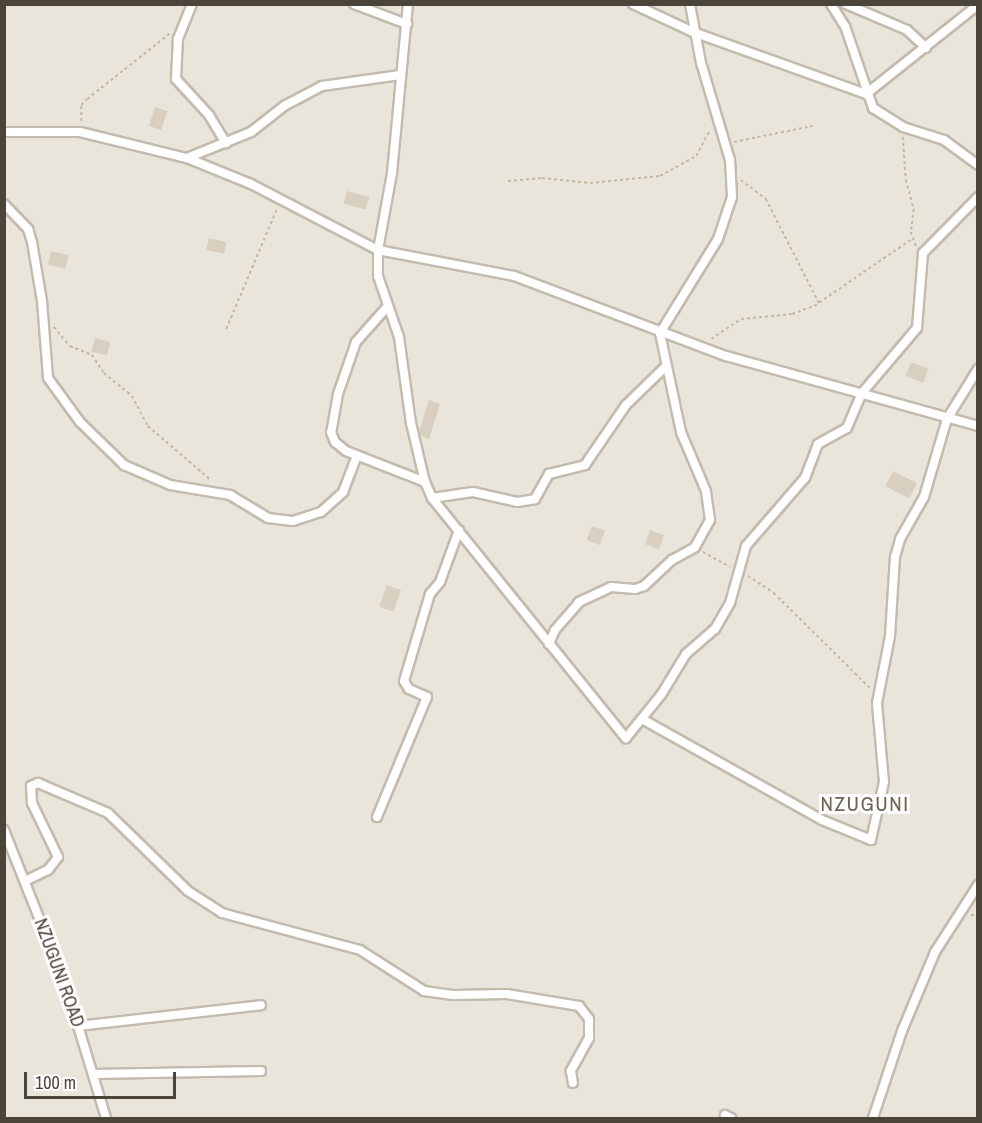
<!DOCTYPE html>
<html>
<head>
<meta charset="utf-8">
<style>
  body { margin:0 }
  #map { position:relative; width:982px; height:1123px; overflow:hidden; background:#f6f3ec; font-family:"Archivo Narrow",sans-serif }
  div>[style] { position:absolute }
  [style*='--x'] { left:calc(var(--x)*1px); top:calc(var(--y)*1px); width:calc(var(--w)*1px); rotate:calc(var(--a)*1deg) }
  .residential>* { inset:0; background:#eae5da; transform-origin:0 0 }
  .building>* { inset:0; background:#d8cfc1; transform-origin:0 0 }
  .path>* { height:1.5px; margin-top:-0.75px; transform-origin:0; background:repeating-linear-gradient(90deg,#c4b79f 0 3px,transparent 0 6px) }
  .roads { filter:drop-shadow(2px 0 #c2bbae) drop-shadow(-2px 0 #c2bbae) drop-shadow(0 2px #c2bbae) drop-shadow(0 -2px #c2bbae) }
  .minor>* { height:8px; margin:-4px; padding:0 4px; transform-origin:4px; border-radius:4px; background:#fff }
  span { translate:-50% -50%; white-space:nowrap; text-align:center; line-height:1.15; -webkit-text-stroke:6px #fff; paint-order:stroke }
  .street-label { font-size:18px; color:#4b4439 }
  .quarter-label { font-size:21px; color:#6e6250; letter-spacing:1.5px }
  .frame { position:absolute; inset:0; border:6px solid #4b4439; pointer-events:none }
  .scale { position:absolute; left:24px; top:1072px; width:152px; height:27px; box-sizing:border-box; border:3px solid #4b4439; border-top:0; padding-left:8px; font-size:18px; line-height:21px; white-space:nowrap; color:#4b4439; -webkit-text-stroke:4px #fff; paint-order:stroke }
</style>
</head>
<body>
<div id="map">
  <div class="residential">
    <i style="left:5px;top:5px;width:972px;height:1113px"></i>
  </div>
  <div class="building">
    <i style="left:155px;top:107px;width:13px;height:20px;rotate:18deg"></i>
    <i style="left:347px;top:191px;width:23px;height:13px;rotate:15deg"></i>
    <i style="left:209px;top:238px;width:18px;height:12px;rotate:13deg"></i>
    <i style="left:51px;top:251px;width:18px;height:14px;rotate:13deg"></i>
    <i style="left:95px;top:338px;width:16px;height:14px;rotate:15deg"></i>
    <i style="left:911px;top:362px;width:19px;height:15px;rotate:21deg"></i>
    <i style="clip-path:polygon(429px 400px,440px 404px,429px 439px,421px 436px,419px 431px)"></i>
    <i style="left:893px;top:471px;width:27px;height:17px;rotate:27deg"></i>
    <i style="left:592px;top:526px;width:14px;height:15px;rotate:21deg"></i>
    <i style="left:650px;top:530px;width:15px;height:15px;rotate:20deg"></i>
    <i style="left:387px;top:585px;width:15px;height:23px;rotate:20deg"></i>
  </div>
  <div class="path">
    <i style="--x:81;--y:121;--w:16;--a:-90"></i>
    <i style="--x:81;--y:105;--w:8;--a:-45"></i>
    <i style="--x:87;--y:99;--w:105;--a:-38.4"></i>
    <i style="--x:903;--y:137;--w:43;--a:86"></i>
    <i style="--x:906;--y:180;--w:30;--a:75"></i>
    <i style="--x:914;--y:209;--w:23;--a:97"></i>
    <i style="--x:911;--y:232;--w:15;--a:70"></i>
    <i style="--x:734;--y:142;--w:80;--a:-11.6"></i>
    <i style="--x:741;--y:180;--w:31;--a:37"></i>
    <i style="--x:766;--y:199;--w:117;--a:63"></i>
    <i style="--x:508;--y:181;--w:34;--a:-5"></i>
    <i style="--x:542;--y:178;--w:48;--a:5.9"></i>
    <i style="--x:590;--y:183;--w:70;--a:-5.7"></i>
    <i style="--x:660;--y:176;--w:41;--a:-29.1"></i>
    <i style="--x:696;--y:156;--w:30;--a:-62"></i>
    <i style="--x:54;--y:327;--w:25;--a:50"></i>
    <i style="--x:70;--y:346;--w:24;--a:22"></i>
    <i style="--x:92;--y:355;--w:22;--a:56"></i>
    <i style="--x:104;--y:373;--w:36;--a:39"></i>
    <i style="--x:132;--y:396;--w:34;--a:62"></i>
    <i style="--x:148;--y:426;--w:84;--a:40.7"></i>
    <i style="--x:226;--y:329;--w:131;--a:-67.1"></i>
    <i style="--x:711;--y:339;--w:36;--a:-34"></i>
    <i style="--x:741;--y:319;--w:51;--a:-5.6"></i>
    <i style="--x:792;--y:314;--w:23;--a:-20"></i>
    <i style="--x:814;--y:306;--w:119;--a:-34.4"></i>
    <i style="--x:703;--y:552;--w:31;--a:29"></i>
    <i style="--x:748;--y:576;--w:31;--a:33"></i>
    <i style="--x:774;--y:593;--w:135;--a:44.7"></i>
    <i style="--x:971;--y:915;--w:7;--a:0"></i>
  </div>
  <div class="roads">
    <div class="minor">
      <i style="--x:192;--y:4;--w:38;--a:112"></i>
      <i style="--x:178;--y:39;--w:40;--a:92.9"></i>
      <i style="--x:176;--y:79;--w:49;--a:47.5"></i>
      <i style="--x:209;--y:115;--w:33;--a:59"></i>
      <i style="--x:354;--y:4;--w:57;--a:20.7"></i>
      <i style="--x:408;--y:4;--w:170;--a:95.4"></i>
      <i style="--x:392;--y:173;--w:78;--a:100.3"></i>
      <i style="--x:378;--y:250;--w:26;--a:90"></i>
      <i style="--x:378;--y:276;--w:65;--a:71"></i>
      <i style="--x:399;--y:337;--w:87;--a:82.1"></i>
      <i style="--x:411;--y:423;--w:61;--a:76.7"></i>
      <i style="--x:425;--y:482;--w:17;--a:66"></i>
      <i style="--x:432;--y:498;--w:309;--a:51.1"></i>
      <i style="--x:626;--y:738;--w:55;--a:-50.9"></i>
      <i style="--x:661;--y:695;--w:48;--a:-58.6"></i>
      <i style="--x:686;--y:654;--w:38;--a:-41"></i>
      <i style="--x:715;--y:629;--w:30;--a:-60"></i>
      <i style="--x:730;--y:603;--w:59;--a:-74.3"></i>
      <i style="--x:746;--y:546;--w:90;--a:-49.1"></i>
      <i style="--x:805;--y:478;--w:36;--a:-69"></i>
      <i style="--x:818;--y:444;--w:33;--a:-29"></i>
      <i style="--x:847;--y:428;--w:38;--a:-67"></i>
      <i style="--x:862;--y:393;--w:85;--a:-49.8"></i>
      <i style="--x:917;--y:328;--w:75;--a:-85.4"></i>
      <i style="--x:923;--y:253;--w:78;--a:-45.5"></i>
      <i style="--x:633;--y:4;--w:66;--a:25"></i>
      <i style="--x:693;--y:32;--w:184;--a:19.7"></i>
      <i style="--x:866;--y:94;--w:143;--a:-38.5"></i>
      <i style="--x:831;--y:4;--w:26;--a:58"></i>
      <i style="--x:845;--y:26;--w:87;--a:71.1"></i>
      <i style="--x:873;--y:108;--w:36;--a:32"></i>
      <i style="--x:903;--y:127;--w:43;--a:17.6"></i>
      <i style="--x:944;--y:140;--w:42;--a:36.3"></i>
      <i style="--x:846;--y:4;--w:66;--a:23.1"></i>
      <i style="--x:907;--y:30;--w:26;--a:43"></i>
      <i style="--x:4;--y:132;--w:76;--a:0"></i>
      <i style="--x:80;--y:132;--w:110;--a:13.7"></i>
      <i style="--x:187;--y:158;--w:69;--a:22.1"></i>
      <i style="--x:251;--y:184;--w:143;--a:27.5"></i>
      <i style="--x:378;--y:250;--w:138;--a:10.8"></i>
      <i style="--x:514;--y:276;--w:227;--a:20.7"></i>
      <i style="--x:726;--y:356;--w:262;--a:15.5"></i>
      <i style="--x:187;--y:158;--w:69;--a:-22.1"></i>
      <i style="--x:251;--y:132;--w:42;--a:-38.2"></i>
      <i style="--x:284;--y:106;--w:43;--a:-27.8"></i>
      <i style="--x:322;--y:86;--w:79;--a:-8"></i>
      <i style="--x:4;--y:204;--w:35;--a:46"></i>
      <i style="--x:28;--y:229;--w:14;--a:73"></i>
      <i style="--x:32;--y:242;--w:60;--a:80.4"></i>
      <i style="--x:42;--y:301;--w:77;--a:85.5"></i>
      <i style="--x:48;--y:378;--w:54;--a:54"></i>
      <i style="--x:80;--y:422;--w:62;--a:44.3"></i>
      <i style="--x:124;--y:465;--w:50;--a:23.5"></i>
      <i style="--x:170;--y:485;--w:61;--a:9.5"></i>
      <i style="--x:230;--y:495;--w:44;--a:31.2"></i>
      <i style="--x:268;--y:518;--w:25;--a:7"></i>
      <i style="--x:293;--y:521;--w:29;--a:-18"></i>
      <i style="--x:321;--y:512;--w:30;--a:-42"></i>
      <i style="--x:343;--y:492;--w:39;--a:-69"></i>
      <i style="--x:387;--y:307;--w:47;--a:131.5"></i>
      <i style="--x:356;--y:342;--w:55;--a:109.1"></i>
      <i style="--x:338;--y:394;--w:39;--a:100"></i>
      <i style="--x:331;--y:432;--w:11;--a:68"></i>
      <i style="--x:335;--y:442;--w:14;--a:39"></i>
      <i style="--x:346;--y:451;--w:85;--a:21.4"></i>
      <i style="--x:432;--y:498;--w:41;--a:-8.3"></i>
      <i style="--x:473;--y:492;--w:45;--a:12.8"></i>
      <i style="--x:517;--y:502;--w:18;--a:-9"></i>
      <i style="--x:535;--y:499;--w:29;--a:-61"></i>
      <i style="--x:549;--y:474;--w:37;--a:-14"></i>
      <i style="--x:585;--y:465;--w:73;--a:-55.7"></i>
      <i style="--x:626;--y:405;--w:54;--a:-44.3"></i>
      <i style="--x:549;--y:644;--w:15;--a:-67"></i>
      <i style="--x:555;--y:630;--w:37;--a:-49"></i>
      <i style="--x:579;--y:602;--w:35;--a:-25"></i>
      <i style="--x:611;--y:587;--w:24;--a:5"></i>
      <i style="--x:635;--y:589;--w:9;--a:-18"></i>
      <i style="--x:644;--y:586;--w:38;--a:-43"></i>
      <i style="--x:672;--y:560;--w:26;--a:-29"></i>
      <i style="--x:695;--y:547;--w:31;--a:-61"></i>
      <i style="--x:710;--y:520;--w:29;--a:-98"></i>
      <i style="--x:706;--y:491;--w:64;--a:-113"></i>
      <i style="--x:681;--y:432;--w:101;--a:-102"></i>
      <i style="--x:660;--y:333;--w:110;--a:-58.3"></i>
      <i style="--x:718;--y:239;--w:44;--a:-71.6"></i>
      <i style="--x:732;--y:197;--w:37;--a:-93"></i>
      <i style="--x:730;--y:160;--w:101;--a:-106.6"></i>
      <i style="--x:701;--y:63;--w:60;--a:-100.6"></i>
      <i style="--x:642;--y:719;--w:206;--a:29.3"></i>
      <i style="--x:822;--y:820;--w:53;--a:22.2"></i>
      <i style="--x:871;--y:840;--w:59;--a:-77.4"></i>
      <i style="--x:884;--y:782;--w:79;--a:-95.1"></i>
      <i style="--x:877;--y:703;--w:68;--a:-79"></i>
      <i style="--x:890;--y:636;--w:79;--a:-86.4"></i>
      <i style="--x:895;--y:557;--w:19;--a:-74"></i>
      <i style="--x:900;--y:539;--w:48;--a:-60.3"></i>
      <i style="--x:924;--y:497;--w:81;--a:-73.6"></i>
      <i style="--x:947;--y:419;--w:59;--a:-58.2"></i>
      <i style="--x:377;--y:817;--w:130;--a:-67.4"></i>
      <i style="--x:427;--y:697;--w:20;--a:-156"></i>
      <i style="--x:409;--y:689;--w:9;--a:-122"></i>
      <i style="--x:404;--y:681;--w:91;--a:-73.4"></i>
      <i style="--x:430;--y:594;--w:16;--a:-50"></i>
      <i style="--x:440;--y:582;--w:55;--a:-69.9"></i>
      <i style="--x:4;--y:830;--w:165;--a:68.3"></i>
      <i style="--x:65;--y:983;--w:141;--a:73.1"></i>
      <i style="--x:25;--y:881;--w:25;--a:-26"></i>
      <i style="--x:48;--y:870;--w:16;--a:-52"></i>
      <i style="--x:58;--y:857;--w:60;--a:-115.7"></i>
      <i style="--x:32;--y:803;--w:17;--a:-93"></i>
      <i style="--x:31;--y:786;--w:8;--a:-23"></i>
      <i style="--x:38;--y:783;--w:76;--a:23.2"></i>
      <i style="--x:108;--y:813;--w:112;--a:44.3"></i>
      <i style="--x:188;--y:891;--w:40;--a:32.9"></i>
      <i style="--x:222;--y:913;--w:143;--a:15"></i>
      <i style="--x:360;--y:950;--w:76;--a:32.6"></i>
      <i style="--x:424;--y:991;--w:29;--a:8"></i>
      <i style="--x:453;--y:995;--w:54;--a:-1.1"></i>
      <i style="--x:507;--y:994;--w:73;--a:9.5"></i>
      <i style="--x:579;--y:1006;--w:16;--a:52"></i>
      <i style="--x:589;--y:1019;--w:19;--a:90"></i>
      <i style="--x:589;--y:1038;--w:38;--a:119"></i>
      <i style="--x:571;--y:1071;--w:12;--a:81"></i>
      <i style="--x:78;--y:1026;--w:184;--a:-6.5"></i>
      <i style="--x:93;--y:1074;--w:168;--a:-1"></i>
      <i style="--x:725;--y:1115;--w:7;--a:27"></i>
      <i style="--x:873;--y:1118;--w:92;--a:-71.6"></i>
      <i style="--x:902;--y:1031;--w:86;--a:-67.3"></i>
      <i style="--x:935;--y:952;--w:80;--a:-57.3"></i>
    </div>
  </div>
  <div class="street-label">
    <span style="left:59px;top:973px;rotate:70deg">NZUGUNI ROAD</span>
  </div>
  <div class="quarter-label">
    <span style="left:865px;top:804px">NZUGUNI</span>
  </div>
  <div class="frame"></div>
  <div class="scale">100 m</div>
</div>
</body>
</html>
